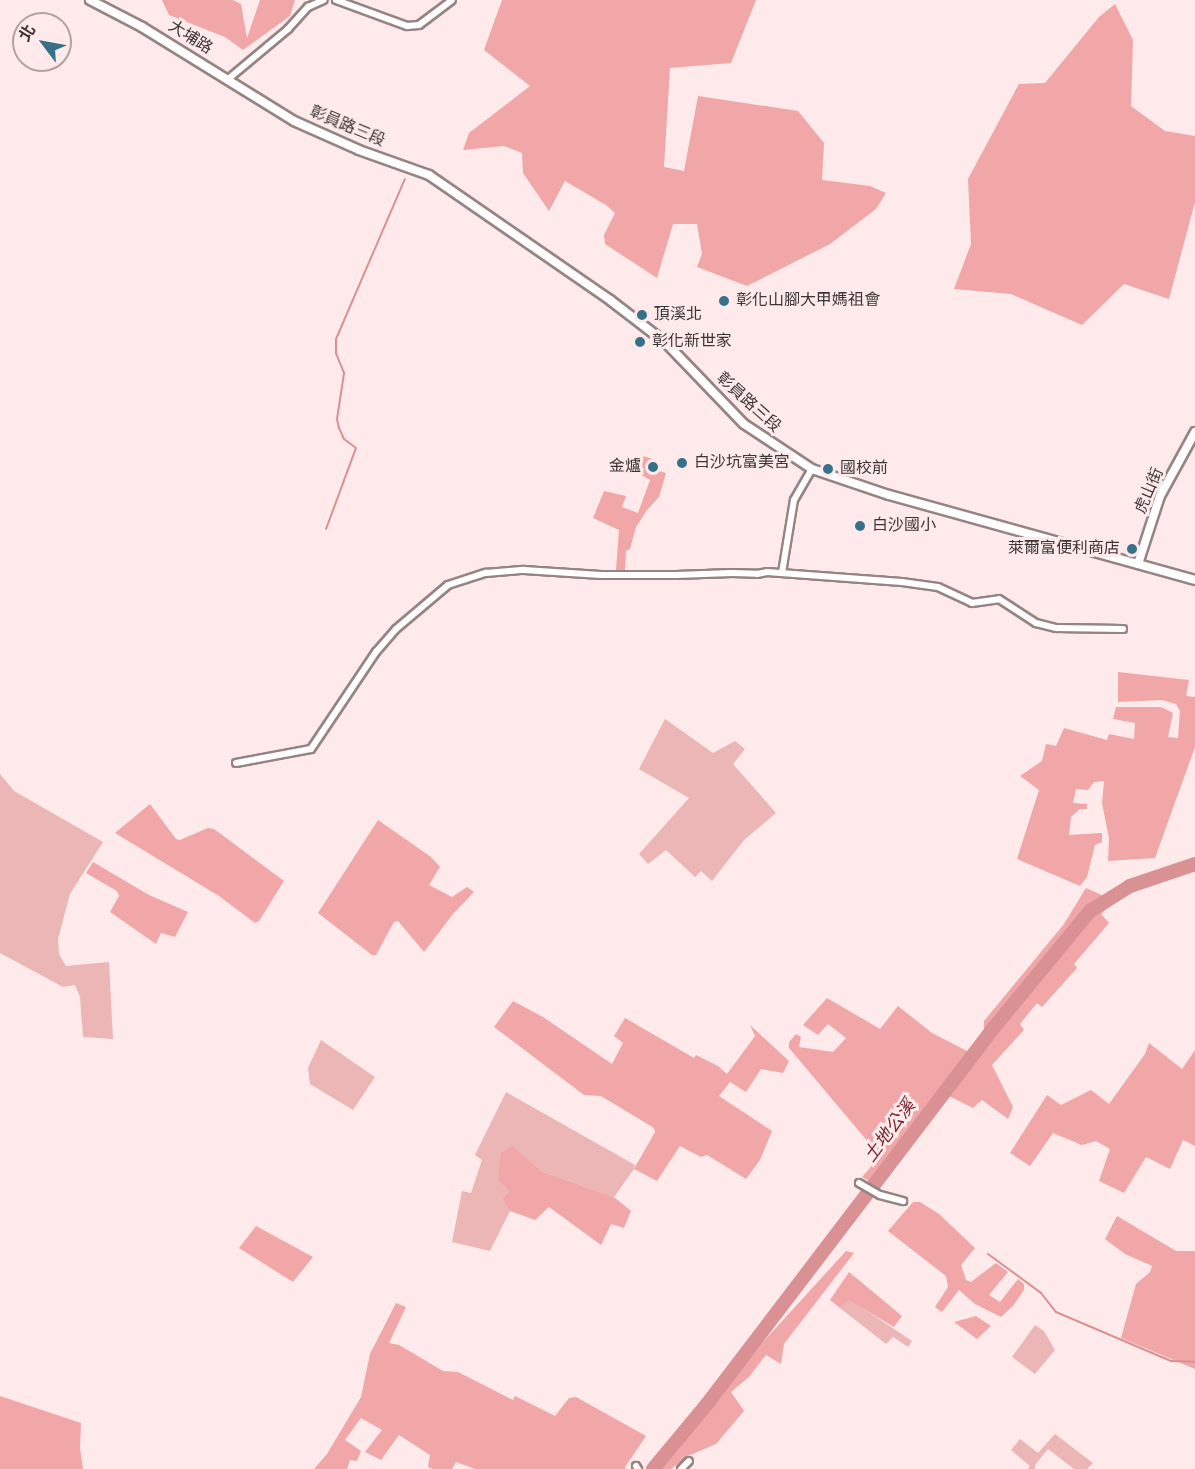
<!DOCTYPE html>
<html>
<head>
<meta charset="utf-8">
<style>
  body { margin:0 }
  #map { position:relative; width:1195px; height:1469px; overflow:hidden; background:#feeaea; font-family:Overpass,"Noto Sans TC",sans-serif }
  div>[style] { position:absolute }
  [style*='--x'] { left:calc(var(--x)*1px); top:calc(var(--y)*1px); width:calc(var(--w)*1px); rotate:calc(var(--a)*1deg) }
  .green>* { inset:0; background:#ecb5b6 }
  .forest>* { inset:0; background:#f1a6a8 }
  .stream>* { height:2px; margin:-1px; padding:0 1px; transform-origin:1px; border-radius:1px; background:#da9193 }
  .river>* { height:14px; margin:-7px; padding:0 7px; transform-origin:7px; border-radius:7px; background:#da9193 }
  .roads { filter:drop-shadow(2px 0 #968484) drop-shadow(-2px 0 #968484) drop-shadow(0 2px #968484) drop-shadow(0 -2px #968484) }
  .minor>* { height:6px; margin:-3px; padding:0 3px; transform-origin:3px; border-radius:3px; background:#fff }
  .tertiary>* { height:8px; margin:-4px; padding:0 4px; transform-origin:4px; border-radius:4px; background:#fff }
  .secondary>* { height:8px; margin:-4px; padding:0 4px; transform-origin:4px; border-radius:4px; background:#fff }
  .dots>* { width:16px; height:16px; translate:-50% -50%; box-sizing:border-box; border:3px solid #feeaea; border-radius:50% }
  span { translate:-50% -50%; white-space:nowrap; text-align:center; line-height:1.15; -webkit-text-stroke:6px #feeaea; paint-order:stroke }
  .street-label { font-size:16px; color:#3c3535 }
  .poi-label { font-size:16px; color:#3c3535 }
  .left { translate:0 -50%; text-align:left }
  .right { translate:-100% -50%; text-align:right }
  .water-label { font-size:18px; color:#79232e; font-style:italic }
  .north { position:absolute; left:12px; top:12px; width:60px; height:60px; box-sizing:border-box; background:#feeaea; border:2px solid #b0a2a2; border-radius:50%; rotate:302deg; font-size:16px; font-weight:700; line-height:24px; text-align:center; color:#3c3535 }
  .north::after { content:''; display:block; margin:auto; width:21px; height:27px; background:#367189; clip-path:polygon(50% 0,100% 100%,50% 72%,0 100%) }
</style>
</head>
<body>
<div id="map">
  <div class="green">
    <i style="clip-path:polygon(665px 719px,713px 753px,735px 741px,745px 749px,733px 764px,776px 813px,744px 840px,712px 881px,701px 871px,695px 877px,666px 850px,648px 864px,639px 854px,689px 798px,639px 769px)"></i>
    <i style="clip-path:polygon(0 774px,14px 791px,103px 842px,70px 894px,58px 939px,59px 954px,66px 966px,109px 962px,113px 1039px,83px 1037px,80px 997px,75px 985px,63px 987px,0 953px)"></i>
    <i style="clip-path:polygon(321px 1040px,375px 1077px,353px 1110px,310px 1084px,308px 1068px)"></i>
    <i style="clip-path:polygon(506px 1092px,635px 1165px,634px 1169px,614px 1197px,541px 1171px,509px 1191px,504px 1199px,510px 1211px,490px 1251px,452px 1242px,462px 1191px,471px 1193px,482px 1160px,475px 1155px)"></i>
    <i style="clip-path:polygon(849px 1299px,912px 1341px,908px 1347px,893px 1337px,886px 1344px,840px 1308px)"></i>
    <i style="clip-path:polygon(1035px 1325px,1044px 1331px,1055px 1350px,1035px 1374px,1012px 1357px)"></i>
    <i style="clip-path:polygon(1055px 1434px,1093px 1463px,1087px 1469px,1074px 1469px,1048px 1449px,1035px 1465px,1035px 1469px,1028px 1469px,1030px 1466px,1011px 1450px,1020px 1439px,1038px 1453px)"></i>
  </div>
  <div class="forest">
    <i style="clip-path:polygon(162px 0,233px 0,241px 4px,247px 38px,260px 0,295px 0,290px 16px,243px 50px,225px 37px,169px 15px)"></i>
    <i style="clip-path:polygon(502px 0,756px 0,731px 63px,670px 68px,664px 167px,684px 171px,698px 96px,798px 111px,824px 143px,822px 180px,870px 186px,886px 193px,876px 209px,830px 244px,747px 286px,697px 267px,702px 254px,697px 224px,673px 224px,657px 278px,605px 244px,604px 235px,615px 213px,606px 205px,565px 181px,549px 211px,523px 173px,522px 153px,504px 146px,463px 150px,469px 133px,530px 86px,484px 50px)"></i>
    <i style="clip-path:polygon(1115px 4px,1133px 40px,1131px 106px,1165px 131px,1195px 136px,1195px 202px,1169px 299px,1124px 284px,1082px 325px,1011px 294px,954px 289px,971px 244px,968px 179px,1019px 84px,1045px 83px,1099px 17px)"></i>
    <i style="clip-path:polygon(643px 456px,653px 459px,652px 469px,666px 473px,659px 497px,647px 510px,636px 527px,630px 549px,626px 551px,625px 570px,616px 570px,619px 530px,593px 518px,604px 491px,626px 496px,622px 507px,638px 513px,650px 480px,638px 473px)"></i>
    <i style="clip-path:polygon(1118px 672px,1189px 680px,1186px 696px,1195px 697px,1195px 747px,1155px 858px,1108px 861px,1109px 838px,1102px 803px,1104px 781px,1094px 782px,1088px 790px,1076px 789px,1073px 803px,1087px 804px,1087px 809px,1080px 809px,1071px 817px,1069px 835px,1102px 833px,1102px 842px,1095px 845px,1087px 877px,1080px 886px,1017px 859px,1039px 790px,1020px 776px,1042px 761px,1046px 744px,1056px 746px,1064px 728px,1107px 740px,1109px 734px,1134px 739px,1135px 723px,1113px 719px,1116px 707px,1161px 707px,1173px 713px,1168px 737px,1178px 738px,1180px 711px,1176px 704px,1162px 700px,1118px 702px)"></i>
    <i style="clip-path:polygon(150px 804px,176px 839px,180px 840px,208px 828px,214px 829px,284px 881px,259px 921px,255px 923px,219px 896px,115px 833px)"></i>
    <i style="clip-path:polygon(378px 820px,431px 857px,440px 867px,429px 885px,452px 897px,467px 887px,474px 892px,453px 914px,424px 952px,398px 921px,394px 922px,376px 955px,372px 955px,318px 913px)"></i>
    <i style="clip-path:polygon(93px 862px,149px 895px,188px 912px,175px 937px,161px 933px,156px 944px,110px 912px,119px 896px,117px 891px,86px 873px)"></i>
    <i style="clip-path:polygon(1086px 888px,1115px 901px,1101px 914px,1109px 923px,1074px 964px,1077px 968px,1042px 1007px,1037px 1003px,1020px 1024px,1024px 1030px,992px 1065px,1013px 1107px,1008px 1119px,982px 1100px,973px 1108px,947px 1095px,872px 1183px,862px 1177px,880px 1156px,789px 1048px,789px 1042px,796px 1034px,801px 1037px,799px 1047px,833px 1052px,846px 1038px,828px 1024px,818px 1035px,803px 1025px,827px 998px,880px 1029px,898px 1006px,932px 1033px,969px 1052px,984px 1033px,984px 1021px,1064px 924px)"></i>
    <i style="clip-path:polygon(513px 1001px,543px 1017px,612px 1064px,623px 1043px,614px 1036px,625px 1018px,694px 1058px,696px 1055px,718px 1066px,727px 1074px,755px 1036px,750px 1025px,789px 1061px,783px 1073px,761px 1069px,746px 1092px,730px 1082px,719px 1096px,772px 1131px,760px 1160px,746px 1179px,707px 1155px,701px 1157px,680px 1146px,657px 1181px,634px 1169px,655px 1132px,654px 1128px,601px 1096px,584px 1095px,494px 1027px)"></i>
    <i style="clip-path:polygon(1149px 1043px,1182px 1069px,1195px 1050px,1195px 1146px,1183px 1140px,1170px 1169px,1146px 1157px,1124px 1193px,1099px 1181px,1110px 1149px,1096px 1141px,1082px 1145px,1053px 1133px,1030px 1166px,1010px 1153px,1047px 1095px,1061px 1105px,1091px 1090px,1109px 1104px,1145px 1054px)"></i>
    <i style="clip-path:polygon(512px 1146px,541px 1171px,614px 1197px,631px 1211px,624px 1228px,611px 1224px,601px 1245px,549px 1207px,535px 1220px,510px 1211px,503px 1199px,509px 1191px,498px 1179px,501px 1153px)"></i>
    <i style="clip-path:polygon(913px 1202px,920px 1202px,939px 1214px,975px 1248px,961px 1265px,966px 1280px,971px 1282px,996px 1263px,1008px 1272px,989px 1295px,1000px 1302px,1018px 1279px,1024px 1284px,1024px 1290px,1013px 1306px,1001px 1317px,975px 1304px,959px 1290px,942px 1312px,935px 1307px,948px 1287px,946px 1276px,888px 1231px)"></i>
    <i style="clip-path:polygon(1117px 1216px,1176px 1251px,1195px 1251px,1195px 1369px,1121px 1338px,1136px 1284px,1150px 1272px,1152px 1266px,1125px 1254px,1105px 1239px)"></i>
    <i style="clip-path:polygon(256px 1226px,313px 1257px,293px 1282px,239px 1248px)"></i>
    <i style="clip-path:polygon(846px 1251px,854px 1253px,784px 1344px,781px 1364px,766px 1355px,749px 1377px,731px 1392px,744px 1411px,716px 1444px,688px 1456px,671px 1469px,659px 1469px,687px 1438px,764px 1341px)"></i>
    <i style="clip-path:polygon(849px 1272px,902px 1316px,894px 1327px,849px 1300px,840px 1308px,830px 1300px)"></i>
    <i style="clip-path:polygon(396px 1303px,406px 1307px,389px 1343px,399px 1345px,443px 1371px,458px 1372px,513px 1400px,515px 1396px,555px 1416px,569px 1398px,576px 1397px,646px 1436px,625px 1467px,626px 1469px,475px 1469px,456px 1462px,452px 1469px,433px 1469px,428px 1467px,430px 1455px,399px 1435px,381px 1460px,365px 1452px,382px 1430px,361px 1418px,345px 1440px,361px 1451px,357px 1461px,350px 1460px,347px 1469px,314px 1469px,327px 1454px,361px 1397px,370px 1354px)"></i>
    <i style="clip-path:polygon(976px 1316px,991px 1326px,977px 1339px,954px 1322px)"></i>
    <i style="clip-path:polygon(0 1396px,81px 1423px,80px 1448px,83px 1469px,0 1469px)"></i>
  </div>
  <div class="stream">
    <i style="--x:326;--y:529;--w:86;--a:-69.7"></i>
    <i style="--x:356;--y:448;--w:15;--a:-143"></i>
    <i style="--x:344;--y:439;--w:12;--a:-114"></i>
    <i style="--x:339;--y:428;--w:9;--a:-103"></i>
    <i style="--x:337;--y:419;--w:47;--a:-81.3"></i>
    <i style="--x:344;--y:373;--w:22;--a:-112"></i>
    <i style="--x:336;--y:353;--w:14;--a:-90"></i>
    <i style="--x:336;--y:339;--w:174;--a:-66.7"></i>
    <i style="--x:988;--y:1254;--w:66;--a:36.3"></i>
    <i style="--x:1041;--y:1293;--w:24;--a:52"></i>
    <i style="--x:1056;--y:1312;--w:125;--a:23.1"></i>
    <i style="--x:1171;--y:1361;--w:24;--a:2"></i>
  </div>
  <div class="river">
    <i style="--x:653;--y:1469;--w:85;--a:-50.3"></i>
    <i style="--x:707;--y:1404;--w:469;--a:-52.7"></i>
    <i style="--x:991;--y:1031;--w:156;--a:-50.5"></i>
    <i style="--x:1090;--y:911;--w:47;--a:-32"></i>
    <i style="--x:1130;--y:886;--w:69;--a:-18.7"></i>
  </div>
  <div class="roads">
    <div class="minor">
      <i style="--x:336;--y:0;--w:76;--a:20.1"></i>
      <i style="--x:407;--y:26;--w:12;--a:-5"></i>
      <i style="--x:419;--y:25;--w:41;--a:-37.1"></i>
      <i style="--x:227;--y:80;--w:80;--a:-39.9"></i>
      <i style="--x:288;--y:29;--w:30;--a:-48"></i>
      <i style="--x:308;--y:7;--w:17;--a:-24"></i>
      <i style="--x:782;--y:573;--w:74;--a:-80.7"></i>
      <i style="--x:794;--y:500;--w:36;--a:-60"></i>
      <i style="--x:236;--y:763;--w:76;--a:-10.6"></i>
      <i style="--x:311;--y:749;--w:117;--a:-56.2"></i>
      <i style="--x:376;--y:652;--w:30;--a:-49"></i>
      <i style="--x:396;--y:629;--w:68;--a:-40.2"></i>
      <i style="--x:448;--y:585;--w:40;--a:-18"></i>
      <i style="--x:486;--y:573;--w:38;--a:-5"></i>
      <i style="--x:524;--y:570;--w:77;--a:3.7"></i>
      <i style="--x:601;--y:575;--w:75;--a:0"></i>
      <i style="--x:676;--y:575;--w:56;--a:-2"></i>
      <i style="--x:732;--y:573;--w:25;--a:2"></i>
      <i style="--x:757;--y:574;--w:10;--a:-11"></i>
      <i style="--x:767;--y:572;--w:135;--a:4.2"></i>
      <i style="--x:902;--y:582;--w:36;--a:8"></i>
      <i style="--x:938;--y:587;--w:38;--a:25"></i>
      <i style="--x:972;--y:603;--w:27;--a:-8"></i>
      <i style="--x:999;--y:599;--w:44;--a:33"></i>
      <i style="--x:1036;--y:623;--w:21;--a:14"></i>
      <i style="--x:1056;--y:628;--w:67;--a:0.9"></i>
      <i style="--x:859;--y:1183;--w:24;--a:30"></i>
      <i style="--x:880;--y:1195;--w:24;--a:15"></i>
      <i style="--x:636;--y:1466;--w:4;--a:56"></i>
      <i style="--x:681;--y:1469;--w:11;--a:-45"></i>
    </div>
    <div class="tertiary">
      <i style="--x:1138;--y:564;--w:71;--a:-72.1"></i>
      <i style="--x:1160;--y:496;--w:73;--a:-61.3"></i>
    </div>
    <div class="secondary">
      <i style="--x:90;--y:0;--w:59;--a:27.4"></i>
      <i style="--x:142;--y:27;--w:179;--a:31.7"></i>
      <i style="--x:294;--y:121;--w:71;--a:24"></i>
      <i style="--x:359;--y:150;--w:74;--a:19.7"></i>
      <i style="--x:429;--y:175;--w:220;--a:34.6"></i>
      <i style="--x:610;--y:300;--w:71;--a:37.5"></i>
      <i style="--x:666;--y:343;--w:112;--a:46.1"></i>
      <i style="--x:744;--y:424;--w:82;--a:33.5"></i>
      <i style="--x:812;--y:469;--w:81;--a:18.7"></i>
      <i style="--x:889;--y:495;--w:318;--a:15.5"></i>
    </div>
  </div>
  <div class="dots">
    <i style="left:724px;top:301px;background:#367189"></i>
    <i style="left:642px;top:315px;background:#367189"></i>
    <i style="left:640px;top:342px;background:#367189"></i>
    <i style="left:682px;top:463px;background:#367189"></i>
    <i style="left:653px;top:467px;background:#367189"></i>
    <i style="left:828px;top:469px;background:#367189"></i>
    <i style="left:860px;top:526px;background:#367189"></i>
    <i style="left:1132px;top:549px;background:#367189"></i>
  </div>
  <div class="street-label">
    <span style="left:190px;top:38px;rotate:32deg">大埔路</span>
    <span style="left:347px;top:127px;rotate:23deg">彰員路三段</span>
    <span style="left:748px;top:403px;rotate:42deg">彰員路三段</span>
    <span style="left:1150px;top:491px;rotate:-67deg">虎山街</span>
  </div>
  <div class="poi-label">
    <span class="left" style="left:736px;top:301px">彰化山腳大甲媽祖會</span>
    <span class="left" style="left:654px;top:315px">頂溪北</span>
    <span class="left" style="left:652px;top:342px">彰化新世家</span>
    <span class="left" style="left:694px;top:463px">白沙坑富美宮</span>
    <span class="right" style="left:641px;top:467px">金爐</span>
    <span class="left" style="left:840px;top:469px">國校前</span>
    <span class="left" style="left:872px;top:526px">白沙國小</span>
    <span class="right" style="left:1120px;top:549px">萊爾富便利商店</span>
  </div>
  <div class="water-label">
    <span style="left:891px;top:1132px;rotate:-53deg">土地公溪</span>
  </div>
  <div class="north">北</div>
</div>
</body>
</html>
